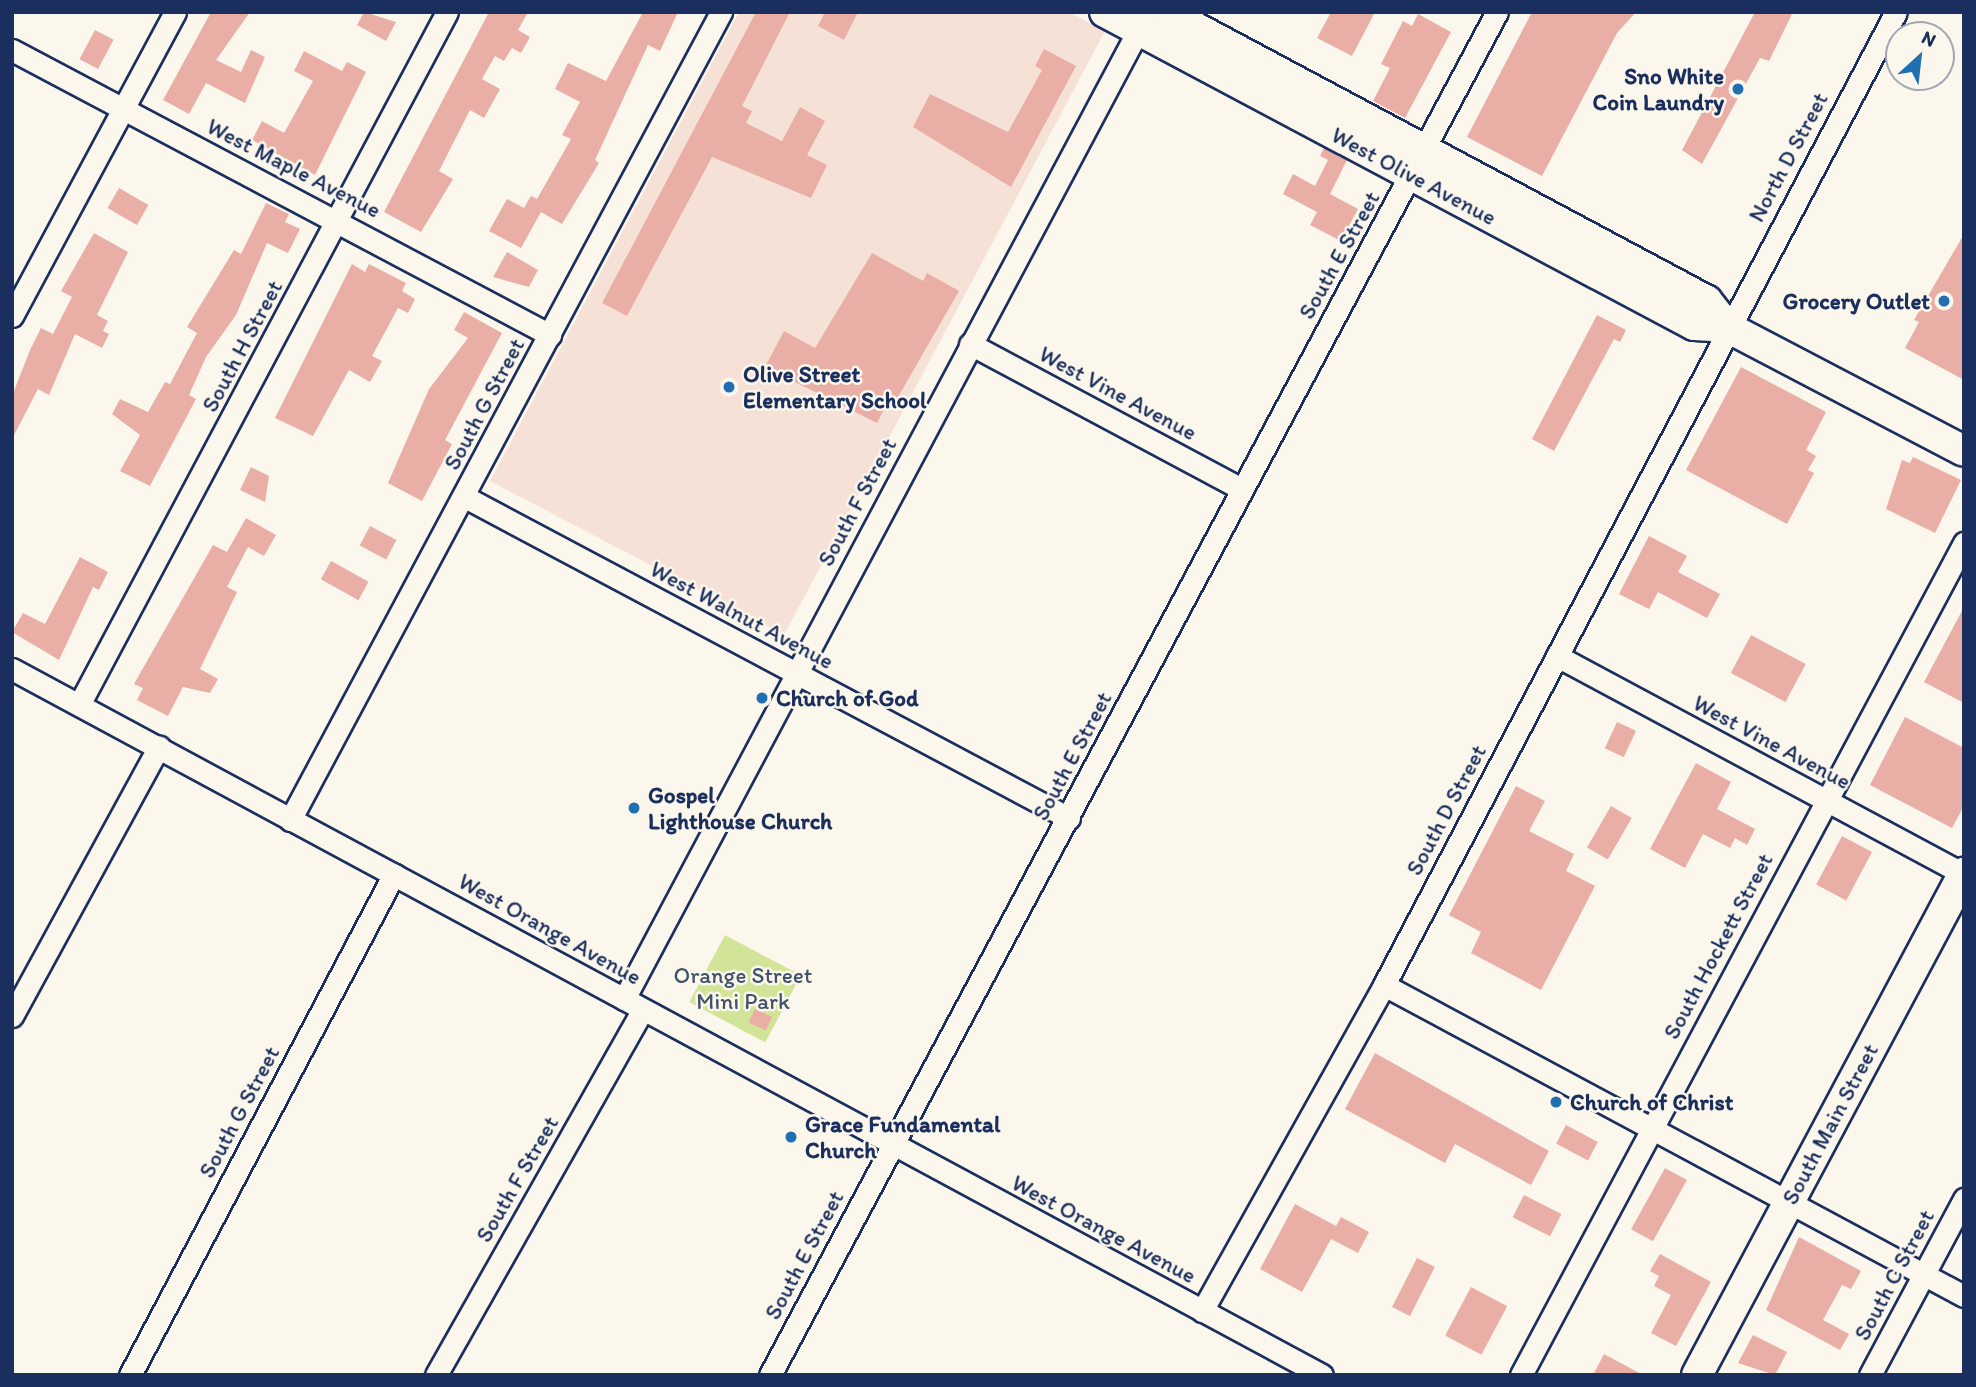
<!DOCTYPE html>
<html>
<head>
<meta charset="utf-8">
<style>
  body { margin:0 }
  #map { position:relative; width:1976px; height:1387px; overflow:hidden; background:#fbf7ec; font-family:Itim,sans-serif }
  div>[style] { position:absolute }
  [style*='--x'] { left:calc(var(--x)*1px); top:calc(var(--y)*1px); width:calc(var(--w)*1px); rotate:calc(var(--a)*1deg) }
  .built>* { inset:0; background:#f6e1d7 }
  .green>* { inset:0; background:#d2e498; transform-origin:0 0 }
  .building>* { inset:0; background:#e9afa7; transform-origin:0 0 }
  .roads { filter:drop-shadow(2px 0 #1b2f5e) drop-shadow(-2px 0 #1b2f5e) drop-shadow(0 2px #1b2f5e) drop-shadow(0 -2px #1b2f5e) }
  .minor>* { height:21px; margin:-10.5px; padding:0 10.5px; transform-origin:10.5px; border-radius:10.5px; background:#fbf7ec }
  .secondary>* { height:30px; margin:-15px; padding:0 15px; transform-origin:15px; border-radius:15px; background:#fbf7ec }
  .dots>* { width:19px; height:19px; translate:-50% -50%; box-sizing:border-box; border:4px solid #fbf7ec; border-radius:50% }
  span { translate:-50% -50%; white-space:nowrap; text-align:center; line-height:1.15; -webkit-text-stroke:5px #fbf7ec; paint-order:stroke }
  .poi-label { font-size:23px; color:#1b2f5e; font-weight:700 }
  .right { translate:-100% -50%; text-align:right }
  .left { translate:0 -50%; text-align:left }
  .street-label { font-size:23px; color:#1b2f5e }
  .park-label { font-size:23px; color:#40536a }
  .frame { position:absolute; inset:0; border:14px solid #1b2f5e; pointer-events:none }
  .north { position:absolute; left:1885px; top:21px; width:70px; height:70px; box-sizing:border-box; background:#fbf7ec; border:2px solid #a1a7b3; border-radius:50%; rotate:27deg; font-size:19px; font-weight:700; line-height:28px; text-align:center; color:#1b2f5e }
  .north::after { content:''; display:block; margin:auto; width:24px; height:32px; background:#1f6fb2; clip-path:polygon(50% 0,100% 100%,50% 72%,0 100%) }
</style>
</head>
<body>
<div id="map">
  <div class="built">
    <i style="clip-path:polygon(739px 12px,1069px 12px,1105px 31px,784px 635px,490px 481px)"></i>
  </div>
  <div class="green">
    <i style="left:725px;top:935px;width:86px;height:76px;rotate:28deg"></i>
  </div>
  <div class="building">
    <i style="clip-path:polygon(211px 12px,250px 12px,216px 60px,241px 72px,251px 50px,265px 57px,245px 103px,206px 83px,189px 114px,163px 100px)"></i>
    <i style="clip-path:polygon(364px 12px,396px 22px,386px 41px,357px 25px)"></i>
    <i style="clip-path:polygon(489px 12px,528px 12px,518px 30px,530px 37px,521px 53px,512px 48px,504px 61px,495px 56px,482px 79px,500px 89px,484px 118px,470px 110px,439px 171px,453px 179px,421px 232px,384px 212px)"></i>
    <i style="clip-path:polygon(643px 12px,678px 12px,660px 51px,648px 45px,595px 160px,599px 163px,562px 224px,541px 212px,521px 248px,489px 231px,507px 199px,524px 208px,531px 196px,537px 199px,571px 139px,562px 135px,580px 102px,555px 89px,568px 63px,606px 81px)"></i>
    <i style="clip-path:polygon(756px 12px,790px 12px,742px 106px,752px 111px,746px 123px,782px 141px,800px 107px,825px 121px,807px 155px,827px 165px,811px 198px,712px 157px,627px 316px,602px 303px)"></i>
    <i style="clip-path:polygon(825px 12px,858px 12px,844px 40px,818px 26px)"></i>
    <i style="clip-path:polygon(1331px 12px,1375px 12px,1352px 56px,1317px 38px)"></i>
    <i style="clip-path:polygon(1532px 12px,1636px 12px,1617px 33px,1542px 176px,1467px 137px)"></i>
    <i style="clip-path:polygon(1755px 12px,1793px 12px,1769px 61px,1760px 58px,1702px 164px,1682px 150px)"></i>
    <i style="clip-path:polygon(1418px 14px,1451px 32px,1405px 118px,1373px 101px,1390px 68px,1381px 64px,1403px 21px,1412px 26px)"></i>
    <i style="left:95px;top:30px;width:21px;height:33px;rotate:28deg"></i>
    <i style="clip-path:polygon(1044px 49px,1076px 66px,1011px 187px,913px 127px,930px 94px,1008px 132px,1042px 70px,1035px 66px)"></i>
    <i style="clip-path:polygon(304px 51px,342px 71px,347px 62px,366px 72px,315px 175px,252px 140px,262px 121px,284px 133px,313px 81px,294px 71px)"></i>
    <i style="clip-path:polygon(1324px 148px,1347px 160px,1330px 194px,1358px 209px,1341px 241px,1310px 225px,1317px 212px,1283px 194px,1293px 174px,1315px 186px,1328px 160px,1320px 156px)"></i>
    <i style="left:119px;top:188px;width:34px;height:23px;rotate:30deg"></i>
    <i style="clip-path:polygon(266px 203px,289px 214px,285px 222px,300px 229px,288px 253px,267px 243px,236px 315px,206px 357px,189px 395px,196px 399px,150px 486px,120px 471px,140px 435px,112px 414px,120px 399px,148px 412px,165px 382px,170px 384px,197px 333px,187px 327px,234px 250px,241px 254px)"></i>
    <i style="clip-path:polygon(94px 233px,128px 252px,97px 315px,108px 321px,103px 331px,109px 334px,102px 348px,75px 334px,49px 395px,38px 389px,12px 439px,12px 396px,30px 350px,41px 328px,53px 334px,72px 297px,61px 291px)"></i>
    <i style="clip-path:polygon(1964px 234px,1964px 380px,1905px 348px,1919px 322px,1914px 320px)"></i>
    <i style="clip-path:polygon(507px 252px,538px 270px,529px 287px,493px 277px)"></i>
    <i style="clip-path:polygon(872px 253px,923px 281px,927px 273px,959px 291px,890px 411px,884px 409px,877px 423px,765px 367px,784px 331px,815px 348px)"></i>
    <i style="clip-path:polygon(352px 264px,365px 272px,369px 264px,406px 283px,402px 291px,415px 299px,408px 313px,398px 308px,372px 356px,382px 361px,370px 382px,349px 370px,313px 436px,275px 418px)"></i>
    <i style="clip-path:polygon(464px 312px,502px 333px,445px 440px,452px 444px,422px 501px,388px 483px,429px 389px,468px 338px,454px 330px)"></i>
    <i style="clip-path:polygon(1597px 315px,1626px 330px,1620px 342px,1614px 339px,1554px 451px,1532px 439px)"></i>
    <i style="clip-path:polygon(1741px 367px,1826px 412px,1806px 450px,1816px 456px,1808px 470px,1814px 473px,1787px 524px,1686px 470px)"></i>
    <i style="clip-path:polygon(1913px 457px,1961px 480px,1935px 533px,1886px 509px,1902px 460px,1910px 463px)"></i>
    <i style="clip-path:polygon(251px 467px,269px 476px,265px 502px,240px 490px)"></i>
    <i style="clip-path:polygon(246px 518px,276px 535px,264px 556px,248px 547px,227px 587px,237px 592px,200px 669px,218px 679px,210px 693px,183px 687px,168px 716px,137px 700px,143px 688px,134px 684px,213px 545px,227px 552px)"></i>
    <i style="left:370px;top:526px;width:30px;height:22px;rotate:28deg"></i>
    <i style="clip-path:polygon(1649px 536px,1687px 556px,1678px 572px,1720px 594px,1707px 618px,1658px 592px,1649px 609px,1619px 594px)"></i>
    <i style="clip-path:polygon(80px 557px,108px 572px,99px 590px,93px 587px,59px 660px,12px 632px,23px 613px,45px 624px)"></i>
    <i style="left:331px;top:561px;width:43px;height:21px;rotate:29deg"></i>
    <i style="clip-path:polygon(1964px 607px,1964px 703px,1924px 682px)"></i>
    <i style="left:1751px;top:635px;width:62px;height:43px;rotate:28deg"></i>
    <i style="clip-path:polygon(1905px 717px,1964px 748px,1964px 806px,1952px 828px,1870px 785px)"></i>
    <i style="left:1617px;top:722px;width:21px;height:29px;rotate:25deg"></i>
    <i style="clip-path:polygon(1696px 763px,1731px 782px,1717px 809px,1755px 829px,1747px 845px,1735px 838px,1730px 848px,1703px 834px,1685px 868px,1650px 849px)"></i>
    <i style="clip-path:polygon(1516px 786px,1545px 801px,1529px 831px,1574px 854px,1566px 871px,1595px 886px,1541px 990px,1471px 953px,1481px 932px,1449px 915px)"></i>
    <i style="left:1611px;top:806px;width:24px;height:48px;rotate:30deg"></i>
    <i style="left:1842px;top:836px;width:34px;height:55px;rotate:28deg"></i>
    <i style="left:755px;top:1009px;width:19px;height:15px;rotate:25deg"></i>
    <i style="clip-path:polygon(1375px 1053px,1549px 1151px,1531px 1185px,1455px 1144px,1445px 1163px,1345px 1109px)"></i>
    <i style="left:1566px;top:1125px;width:36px;height:21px;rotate:28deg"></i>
    <i style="left:1665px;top:1168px;width:25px;height:70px;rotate:29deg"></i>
    <i style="left:1524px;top:1195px;width:42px;height:25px;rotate:27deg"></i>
    <i style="clip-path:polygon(1295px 1204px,1336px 1226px,1341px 1217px,1369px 1232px,1358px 1253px,1331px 1239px,1302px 1292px,1260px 1269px)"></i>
    <i style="clip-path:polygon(1799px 1237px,1861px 1271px,1851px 1289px,1842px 1285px,1823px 1320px,1849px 1334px,1840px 1350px,1766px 1310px)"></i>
    <i style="clip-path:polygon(1660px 1254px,1711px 1282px,1676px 1346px,1651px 1333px,1671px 1295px,1654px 1286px,1659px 1276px,1650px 1271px)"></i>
    <i style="left:1417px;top:1258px;width:20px;height:55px;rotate:27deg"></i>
    <i style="left:1471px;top:1287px;width:41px;height:55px;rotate:28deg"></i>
    <i style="clip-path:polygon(1753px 1335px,1787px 1352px,1775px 1375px,1738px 1363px)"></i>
    <i style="clip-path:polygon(1604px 1354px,1643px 1375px,1593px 1375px)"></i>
  </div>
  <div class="roads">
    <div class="minor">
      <i style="--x:12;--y:50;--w:609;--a:27.91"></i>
      <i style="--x:12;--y:316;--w:345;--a:-61.8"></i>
      <i style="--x:970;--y:344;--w:308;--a:28.1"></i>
      <i style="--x:465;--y:497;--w:684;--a:27.99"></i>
      <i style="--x:1557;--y:656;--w:462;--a:28.2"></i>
      <i style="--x:12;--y:669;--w:1488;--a:28.32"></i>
      <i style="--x:80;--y:703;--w:782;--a:-62.03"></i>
      <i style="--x:290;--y:820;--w:916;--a:-61.92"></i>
      <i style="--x:1384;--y:985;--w:658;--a:28.2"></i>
      <i style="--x:624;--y:999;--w:1117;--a:-62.04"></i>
      <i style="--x:12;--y:1016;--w:307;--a:-61.4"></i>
      <i style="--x:1202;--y:1311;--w:373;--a:-60.8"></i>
      <i style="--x:1384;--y:985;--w:1099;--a:-62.25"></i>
      <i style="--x:130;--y:1375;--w:566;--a:-62.21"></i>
      <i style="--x:436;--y:1375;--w:420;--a:-60.5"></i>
      <i style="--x:770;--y:1375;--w:1545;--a:-61.93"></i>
      <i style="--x:1521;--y:1375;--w:943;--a:-61.97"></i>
      <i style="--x:1870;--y:1375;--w:200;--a:-61.9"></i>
    </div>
    <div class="secondary">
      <i style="--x:1105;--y:12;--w:667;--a:27.99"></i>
      <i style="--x:1694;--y:325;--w:33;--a:3"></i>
      <i style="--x:1727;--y:327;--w:267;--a:27.6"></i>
      <i style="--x:1166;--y:12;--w:613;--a:28.11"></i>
      <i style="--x:1707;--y:301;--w:33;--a:52"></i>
      <i style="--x:1697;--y:1375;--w:569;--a:-61.99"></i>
    </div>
  </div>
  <div class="dots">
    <i style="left:1738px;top:89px;background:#1f6fb2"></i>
    <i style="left:1944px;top:301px;background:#1f6fb2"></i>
    <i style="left:729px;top:387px;background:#1f6fb2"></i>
    <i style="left:762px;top:698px;background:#1f6fb2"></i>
    <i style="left:634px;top:808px;background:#1f6fb2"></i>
    <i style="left:1556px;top:1102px;background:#1f6fb2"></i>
    <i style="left:791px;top:1137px;background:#1f6fb2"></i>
  </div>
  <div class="poi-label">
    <span class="right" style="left:1724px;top:89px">Sno White<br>Coin Laundry</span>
    <span class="right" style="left:1930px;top:301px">Grocery Outlet</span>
    <span class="left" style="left:743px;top:387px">Olive Street<br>Elementary School</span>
    <span class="left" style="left:776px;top:698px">Church of God</span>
    <span class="left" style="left:648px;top:808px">Gospel<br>Lighthouse Church</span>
    <span class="left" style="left:1570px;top:1102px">Church of Christ</span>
    <span class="left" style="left:805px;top:1137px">Grace Fundamental<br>Church</span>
  </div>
  <div class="street-label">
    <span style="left:1788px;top:157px;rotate:-62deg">North D Street</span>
    <span style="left:294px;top:168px;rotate:27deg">West Maple Avenue</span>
    <span style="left:1414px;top:176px;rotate:28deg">West Olive Avenue</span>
    <span style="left:1339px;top:255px;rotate:-61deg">South E Street</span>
    <span style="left:242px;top:346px;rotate:-62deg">South H Street</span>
    <span style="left:1118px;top:393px;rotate:28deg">West Vine Avenue</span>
    <span style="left:484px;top:404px;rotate:-62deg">South G Street</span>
    <span style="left:857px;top:502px;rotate:-62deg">South F Street</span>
    <span style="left:742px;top:615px;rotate:28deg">West Walnut Avenue</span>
    <span style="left:1772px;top:742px;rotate:28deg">West Vine Avenue</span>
    <span style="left:1072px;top:756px;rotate:-62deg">South E Street</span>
    <span style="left:1446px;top:810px;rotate:-62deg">South D Street</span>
    <span style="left:550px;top:929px;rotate:29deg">West Orange Avenue</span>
    <span style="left:1718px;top:946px;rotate:-62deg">South Hockett Street</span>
    <span style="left:239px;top:1112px;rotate:-62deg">South G Street</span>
    <span style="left:1830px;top:1124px;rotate:-62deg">South Main Street</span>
    <span style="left:517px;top:1179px;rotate:-60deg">South F Street</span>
    <span style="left:1104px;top:1229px;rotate:28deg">West Orange Avenue</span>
    <span style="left:804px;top:1255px;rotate:-62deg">South E Street</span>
    <span style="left:1894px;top:1275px;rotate:-62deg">South C Street</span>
  </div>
  <div class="park-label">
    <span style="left:743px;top:988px">Orange Street<br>Mini Park</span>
  </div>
  <div class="frame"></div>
  <div class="north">N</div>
</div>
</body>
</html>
